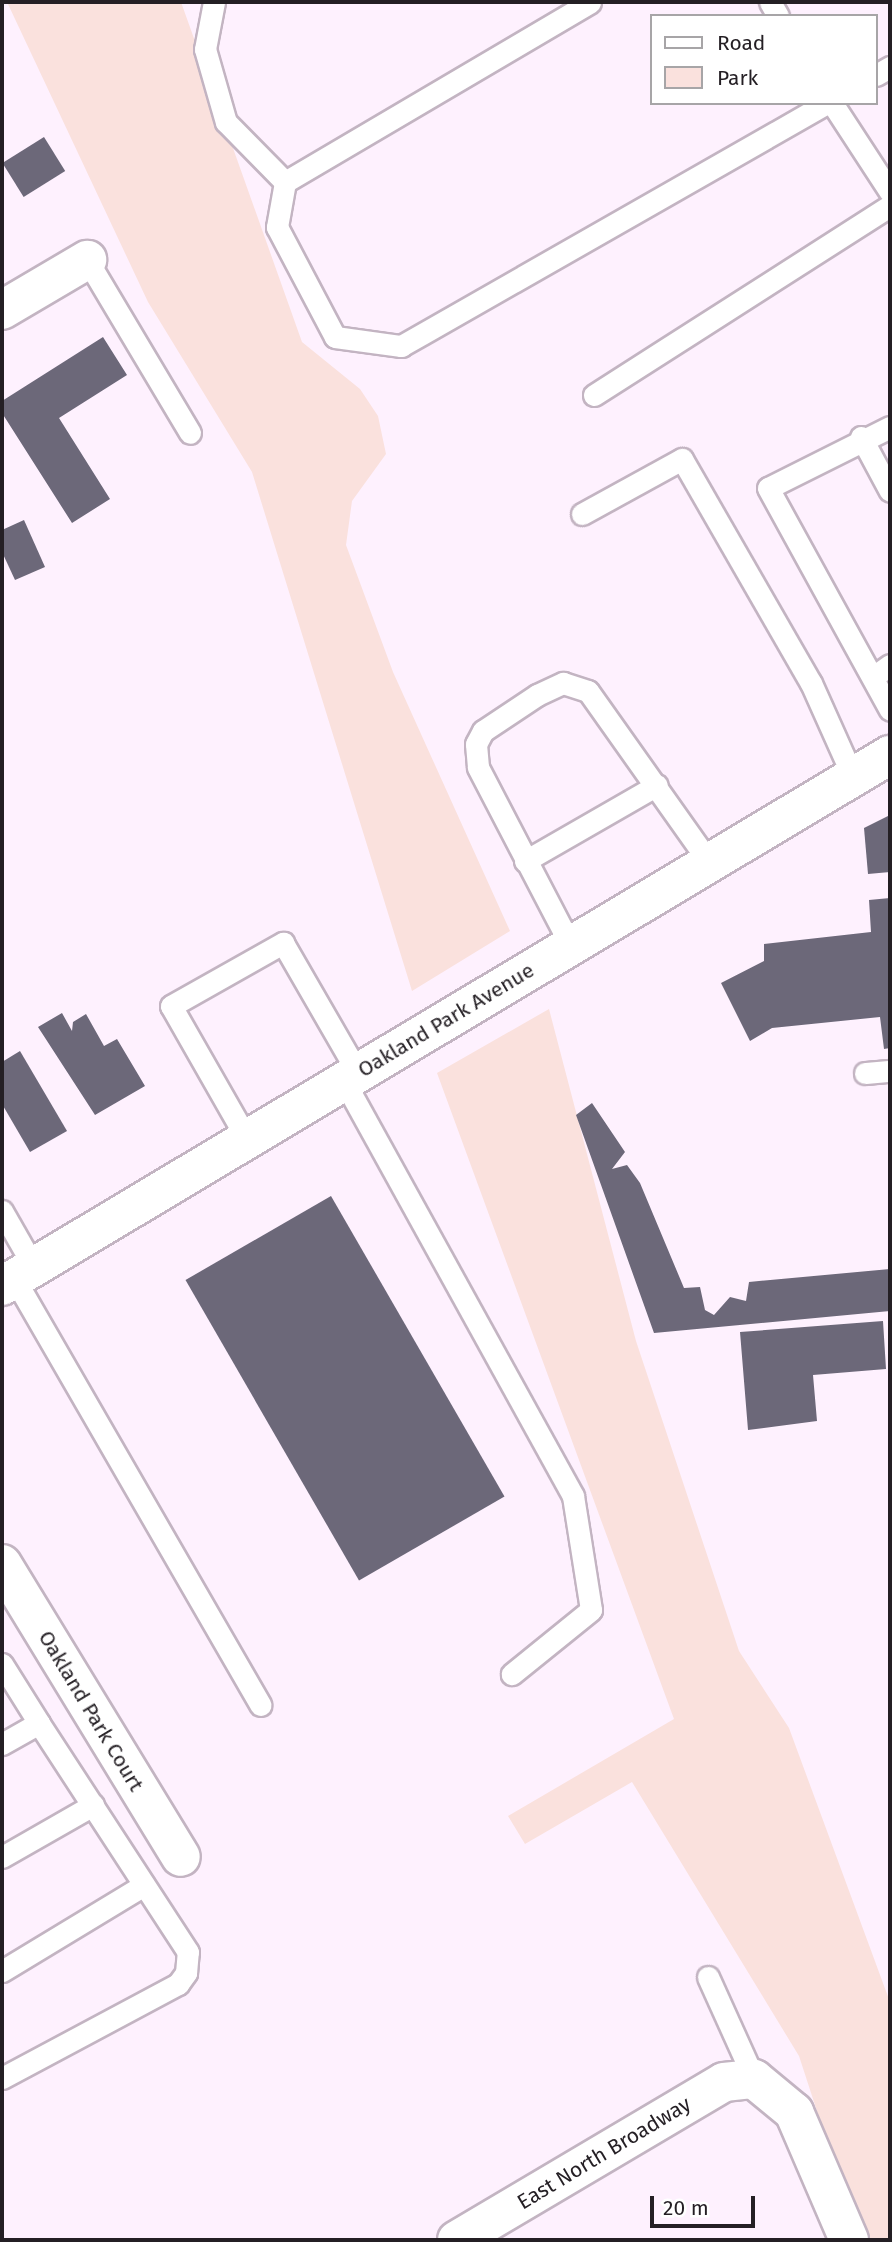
<!DOCTYPE html>
<html>
<head>
<meta charset="utf-8">
<style>
  body { margin:0 }
  #map { position:relative; width:892px; height:2242px; overflow:hidden; background:#fef1fe; font-family:"Fira Sans",sans-serif }
  div>[style] { position:absolute }
  [style*='--x'] { left:calc(var(--x)*1px); top:calc(var(--y)*1px); width:calc(var(--w)*1px); rotate:calc(var(--a)*1deg) }
  .green>* { inset:0; background:#fae1dd }
  .building>* { inset:0; background:#6c6879; transform-origin:0 0 }
  .roads { filter:drop-shadow(2px 0 #c3b4c2) drop-shadow(-2px 0 #c3b4c2) drop-shadow(0 2px #c3b4c2) drop-shadow(0 -2px #c3b4c2) }
  .service>* { height:21px; margin:-10.5px; padding:0 10.5px; transform-origin:10.5px; border-radius:10.5px; background:#fff }
  .minor>* { height:38px; margin:-19px; padding:0 19px; transform-origin:19px; border-radius:19px; background:#fff }
  .secondary>* { height:38px; margin:-19px; padding:0 19px; transform-origin:19px; border-radius:19px; background:#fff }
  span { translate:-50% -50%; white-space:nowrap; text-align:center; line-height:1.15; -webkit-text-stroke:7px #fff; paint-order:stroke }
  .street-label { font-size:21px; color:#241f24 }
  .frame { position:absolute; inset:0; border:4px solid #241f24; pointer-events:none }
  .legend { position:absolute; left:650px; top:14px; width:228px; height:91px; box-sizing:border-box; background:#fff; border:2px solid #a7a5a7; margin:0; padding:9px 12px; list-style:none; font-size:21px; color:#241f24 }
  .legend li { display:flex; align-items:center; gap:14px; height:35px }
  .legend b { width:35px; border:2px solid #a7a5a7 }
  .scale { position:absolute; left:650px; top:2196px; width:105px; height:32px; box-sizing:border-box; border:4px solid #241f24; border-top:0; padding-left:9px; font-size:21px; line-height:24px; white-space:nowrap; color:#241f24; -webkit-text-stroke:5px #fff; paint-order:stroke }
</style>
</head>
<body>
<div id="map">
  <div class="green">
    <i style="clip-path:polygon(7px 2px,181px 2px,302px 342px,360px 389px,378px 416px,386px 454px,352px 501px,346px 545px,393px 672px,510px 931px,412px 991px,252px 472px,148px 302px)"></i>
    <i style="clip-path:polygon(549px 1009px,636px 1341px,739px 1651px,789px 1728px,890px 2002px,890px 2240px,859px 2240px,799px 2056px,632px 1782px,525px 1844px,508px 1816px,674px 1719px,437px 1073px)"></i>
  </div>
  <div class="building">
    <i style="left:44px;top:137px;width:40px;height:49px;rotate:58deg"></i>
    <i style="clip-path:polygon(103px 337px,127px 375px,59px 418px,110px 499px,72px 523px,2px 413px,2px 401px)"></i>
    <i style="clip-path:polygon(24px 520px,45px 567px,15px 580px,2px 552px,2px 530px)"></i>
    <i style="clip-path:polygon(890px 815px,890px 872px,868px 874px,864px 828px)"></i>
    <i style="clip-path:polygon(890px 898px,890px 1048px,884px 1049px,880px 1017px,772px 1028px,750px 1041px,721px 983px,764px 961px,764px 944px,871px 932px,869px 900px)"></i>
    <i style="clip-path:polygon(62px 1013px,72px 1031px,73px 1022px,86px 1014px,104px 1046px,117px 1039px,145px 1086px,95px 1115px,38px 1027px)"></i>
    <i style="clip-path:polygon(20px 1051px,67px 1131px,30px 1152px,2px 1104px,2px 1062px)"></i>
    <i style="clip-path:polygon(592px 1103px,625px 1152px,612px 1169px,627px 1165px,640px 1183px,684px 1288px,700px 1287px,705px 1310px,714px 1315px,730px 1297px,746px 1301px,749px 1282px,890px 1269px,890px 1311px,654px 1333px,576px 1115px)"></i>
    <i style="left:331px;top:1196px;width:347px;height:168px;rotate:60deg"></i>
    <i style="clip-path:polygon(883px 1321px,886px 1369px,813px 1375px,817px 1421px,748px 1430px,740px 1332px)"></i>
  </div>
  <div class="roads">
    <div class="service">
      <i style="--x:214;--y:2;--w:48;--a:100.8"></i>
      <i style="--x:205;--y:49;--w:76;--a:74"></i>
      <i style="--x:226;--y:122;--w:84;--a:45.5"></i>
      <i style="--x:285;--y:182;--w:354;--a:-30.5"></i>
      <i style="--x:770;--y:2;--w:16;--a:60"></i>
      <i style="--x:876;--y:75;--w:16;--a:-30"></i>
      <i style="--x:832;--y:103;--w:106;--a:56.9"></i>
      <i style="--x:285;--y:182;--w:46;--a:100.1"></i>
      <i style="--x:277;--y:227;--w:124;--a:62.2"></i>
      <i style="--x:335;--y:337;--w:67;--a:7.8"></i>
      <i style="--x:401;--y:346;--w:490;--a:-29.7"></i>
      <i style="--x:87;--y:260;--w:201;--a:59.2"></i>
      <i style="--x:594;--y:395;--w:351;--a:-32.6"></i>
      <i style="--x:890;--y:427;--w:136;--a:153.4"></i>
      <i style="--x:768;--y:488;--w:253;--a:61.2"></i>
      <i style="--x:861;--y:437;--w:61;--a:61.8"></i>
      <i style="--x:582;--y:514;--w:114;--a:-28.8"></i>
      <i style="--x:682;--y:459;--w:258;--a:60.1"></i>
      <i style="--x:811;--y:683;--w:103;--a:65.9"></i>
      <i style="--x:873;--y:677;--w:21;--a:-35"></i>
      <i style="--x:525;--y:861;--w:152;--a:-29.9"></i>
      <i style="--x:571;--y:946;--w:202;--a:-117.5"></i>
      <i style="--x:478;--y:767;--w:23;--a:-95"></i>
      <i style="--x:476;--y:744;--w:15;--a:-62"></i>
      <i style="--x:483;--y:731;--w:65;--a:-33.7"></i>
      <i style="--x:537;--y:695;--w:29;--a:-25"></i>
      <i style="--x:563;--y:683;--w:26;--a:18"></i>
      <i style="--x:588;--y:691;--w:211;--a:54.7"></i>
      <i style="--x:865;--y:1073;--w:25;--a:-5"></i>
      <i style="--x:344;--y:1081;--w:474;--a:61.1"></i>
      <i style="--x:573;--y:1496;--w:115;--a:81"></i>
      <i style="--x:591;--y:1610;--w:102;--a:141"></i>
      <i style="--x:247;--y:1139;--w:153;--a:-119.7"></i>
      <i style="--x:171;--y:1006;--w:129;--a:-29.4"></i>
      <i style="--x:283;--y:943;--w:150;--a:60"></i>
      <i style="--x:2;--y:1211;--w:64;--a:60.3"></i>
      <i style="--x:14;--y:1278;--w:493;--a:60"></i>
      <i style="--x:2;--y:1664;--w:70;--a:57.9"></i>
      <i style="--x:39;--y:1723;--w:43;--a:150.4"></i>
      <i style="--x:2;--y:1857;--w:105;--a:-29.7"></i>
      <i style="--x:2;--y:1971;--w:166;--a:-31.2"></i>
      <i style="--x:708;--y:1977;--w:112;--a:65.7"></i>
      <i style="--x:2;--y:2078;--w:200;--a:-28.1"></i>
      <i style="--x:178;--y:1984;--w:14;--a:-54"></i>
      <i style="--x:186;--y:1973;--w:21;--a:-85"></i>
      <i style="--x:188;--y:1952;--w:273;--a:-123.1"></i>
    </div>
    <div class="minor">
      <i style="--x:2;--y:310;--w:99;--a:-30.5"></i>
      <i style="--x:2;--y:1564;--w:343;--a:58.6"></i>
      <i style="--x:457;--y:2240;--w:310;--a:-30.6"></i>
      <i style="--x:724;--y:2082;--w:30;--a:-6"></i>
      <i style="--x:754;--y:2079;--w:52;--a:39.5"></i>
      <i style="--x:794;--y:2112;--w:139;--a:66.7"></i>
    </div>
    <div class="secondary">
      <i style="--x:2;--y:1286;--w:1035;--a:-30.88"></i>
    </div>
  </div>
  <div class="street-label">
    <span style="left:446px;top:1020px;rotate:-31deg">Oakland Park Avenue</span>
    <span style="left:91px;top:1711px;rotate:59deg">Oakland Park Court</span>
    <span style="left:604px;top:2153px;rotate:-31deg">East North Broadway</span>
  </div>
  <div class="frame"></div>
  <ul class="legend">
  <li><b style="height:9px;background:#fff"></b>Road</li>
  <li><b style="height:19px;background:#fae1dd"></b>Park</li>
  </ul>
  <div class="scale">20 m</div>
</div>
</body>
</html>
